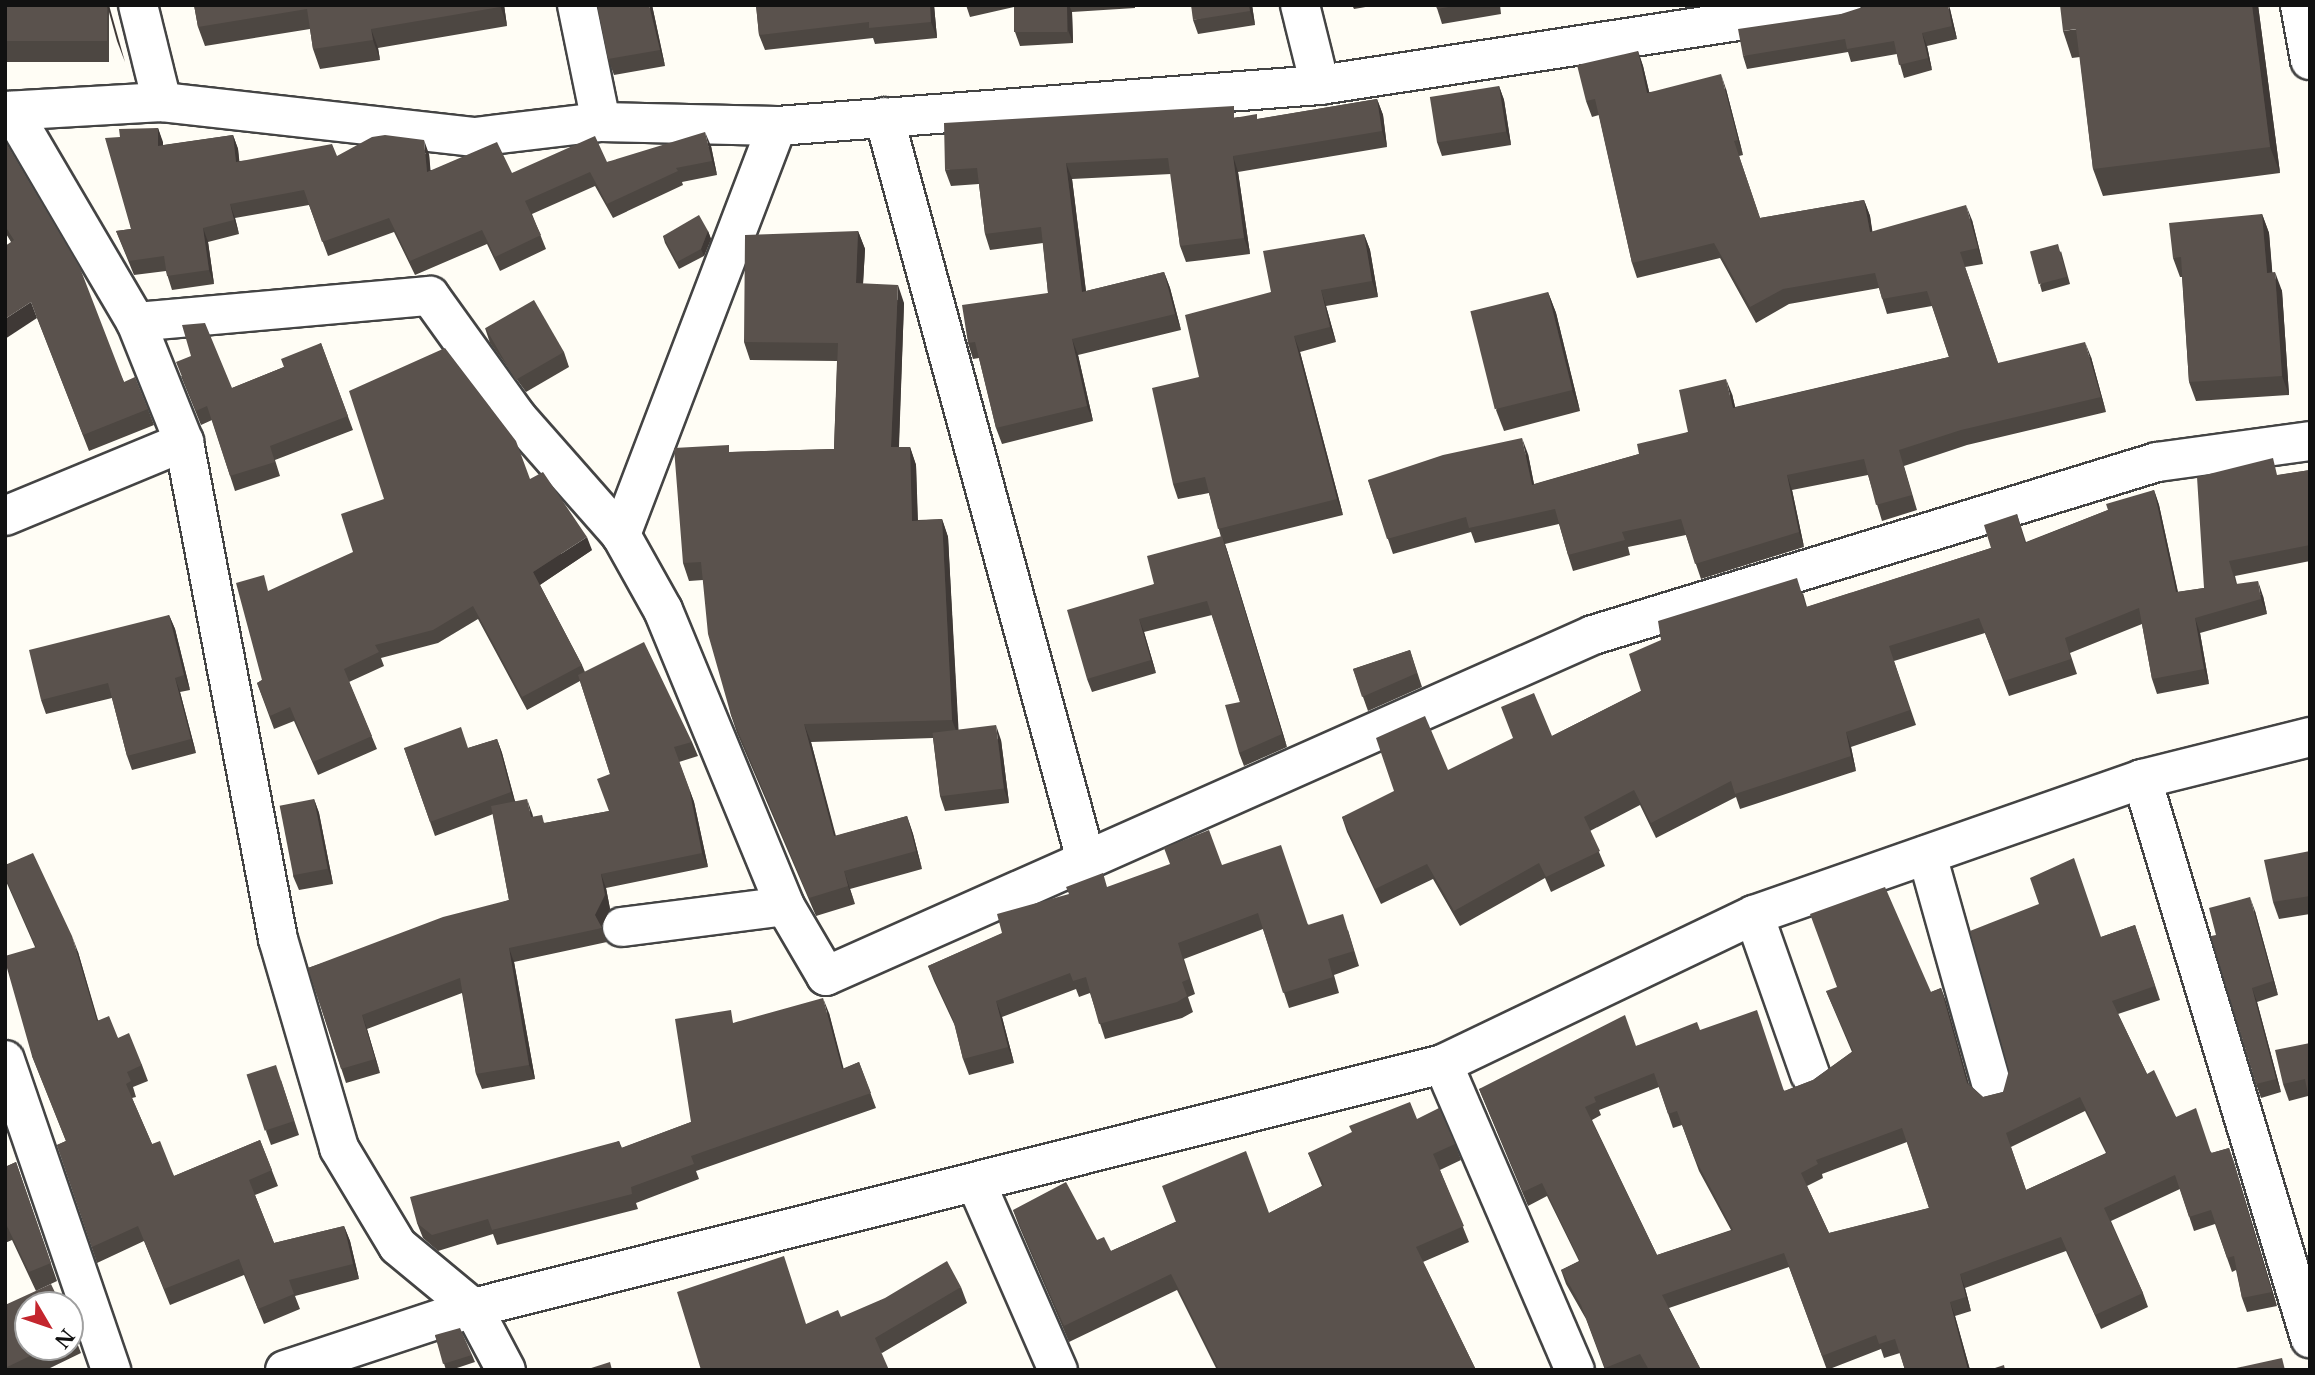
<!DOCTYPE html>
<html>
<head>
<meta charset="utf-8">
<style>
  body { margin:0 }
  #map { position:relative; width:2315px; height:1375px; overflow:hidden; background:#fffdf5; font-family:"Libre Baskerville",serif }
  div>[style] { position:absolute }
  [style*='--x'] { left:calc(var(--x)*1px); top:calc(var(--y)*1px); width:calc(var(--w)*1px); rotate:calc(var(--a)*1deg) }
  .roads { filter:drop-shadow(2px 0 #444) drop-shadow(-2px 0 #444) drop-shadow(0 2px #444) drop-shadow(0 -2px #444) }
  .minor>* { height:38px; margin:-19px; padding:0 19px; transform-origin:19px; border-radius:19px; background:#fff }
  .wall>* { inset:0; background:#4d4742; transform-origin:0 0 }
  .shaded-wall>* { inset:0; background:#3f3936 }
  .building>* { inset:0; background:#5a524d; transform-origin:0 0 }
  span { translate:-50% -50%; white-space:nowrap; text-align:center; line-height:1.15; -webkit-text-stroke:7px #fff; paint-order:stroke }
  .frame { position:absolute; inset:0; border:7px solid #111; pointer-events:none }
  .north { position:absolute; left:14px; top:1291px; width:70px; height:70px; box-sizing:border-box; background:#fff; border:2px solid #a0a0a0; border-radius:50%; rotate:129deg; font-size:19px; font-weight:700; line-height:28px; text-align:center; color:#111 }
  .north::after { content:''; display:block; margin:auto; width:24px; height:32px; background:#c4262e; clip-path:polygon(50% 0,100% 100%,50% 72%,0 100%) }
</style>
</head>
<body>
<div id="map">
  <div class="roads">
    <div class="minor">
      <i style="--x:138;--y:5;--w:100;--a:76.1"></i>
      <i style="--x:577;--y:5;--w:119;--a:78.4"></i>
      <i style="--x:1300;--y:5;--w:82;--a:76"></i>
      <i style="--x:2300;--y:5;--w:56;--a:79.7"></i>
      <i style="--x:5;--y:111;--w:157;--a:-3.3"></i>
      <i style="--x:162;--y:102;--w:315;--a:6.4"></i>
      <i style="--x:475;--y:137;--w:127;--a:-6.8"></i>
      <i style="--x:601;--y:122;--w:176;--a:1.3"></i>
      <i style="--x:777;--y:126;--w:545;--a:-4.32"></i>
      <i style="--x:1320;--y:85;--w:528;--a:-8.71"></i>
      <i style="--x:12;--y:111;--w:245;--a:59.6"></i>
      <i style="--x:136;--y:322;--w:129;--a:68.2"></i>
      <i style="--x:184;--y:442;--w:506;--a:79.29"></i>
      <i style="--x:278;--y:939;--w:218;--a:73.7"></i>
      <i style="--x:339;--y:1148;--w:114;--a:59"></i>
      <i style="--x:398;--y:1246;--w:97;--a:39.6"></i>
      <i style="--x:473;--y:1308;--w:70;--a:62"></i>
      <i style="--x:884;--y:117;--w:770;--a:74.79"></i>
      <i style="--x:777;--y:126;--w:438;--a:110.9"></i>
      <i style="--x:621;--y:535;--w:86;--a:60.8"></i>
      <i style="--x:663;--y:610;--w:320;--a:67.6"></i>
      <i style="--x:785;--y:906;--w:81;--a:59.6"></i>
      <i style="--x:826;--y:976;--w:839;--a:-23.97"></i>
      <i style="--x:1593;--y:635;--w:590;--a:-17.05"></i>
      <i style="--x:2157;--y:462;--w:154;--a:-7.8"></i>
      <i style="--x:136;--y:322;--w:295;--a:-5.1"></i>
      <i style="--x:430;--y:296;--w:149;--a:54.3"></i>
      <i style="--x:517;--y:417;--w:157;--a:48.6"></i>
      <i style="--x:5;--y:516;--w:194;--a:-22.5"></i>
      <i style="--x:2142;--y:779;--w:584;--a:73.27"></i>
      <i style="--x:1927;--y:855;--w:244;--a:74.3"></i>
      <i style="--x:1754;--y:915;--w:169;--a:70.6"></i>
      <i style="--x:622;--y:927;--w:164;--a:-7.3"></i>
      <i style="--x:5;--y:1060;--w:328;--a:71.1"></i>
      <i style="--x:1443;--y:1064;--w:333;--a:66.7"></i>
      <i style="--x:977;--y:1185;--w:202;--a:66.4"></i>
      <i style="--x:285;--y:1370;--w:198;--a:-18.3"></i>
      <i style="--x:473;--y:1308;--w:1000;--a:-14.12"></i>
      <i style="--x:1443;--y:1064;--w:345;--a:-25.6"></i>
      <i style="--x:1754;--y:915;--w:411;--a:-19.3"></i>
      <i style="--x:2142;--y:779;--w:173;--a:-14"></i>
    </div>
  </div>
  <div class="wall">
    <i style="left:5px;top:5px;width:104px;height:57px"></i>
    <i style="clip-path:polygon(194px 5px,504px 5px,507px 26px,378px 48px,380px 60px,320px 69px,313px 49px,310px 29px,205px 46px,198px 27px)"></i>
    <i style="clip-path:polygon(652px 5px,665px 66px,614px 75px,608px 59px)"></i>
    <i style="clip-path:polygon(756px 5px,934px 5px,937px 38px,875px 44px,873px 38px,765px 50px,759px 35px)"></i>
    <i style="clip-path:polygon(966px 5px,1135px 5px,1135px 8px,1072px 12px,1073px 43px,1020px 46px,1015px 32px,1014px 7px,970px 17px)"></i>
    <i style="clip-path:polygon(1252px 5px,1255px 25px,1198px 34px,1193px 20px)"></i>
    <i style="clip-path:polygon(1352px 5px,1377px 5px,1354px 9px)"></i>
    <i style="clip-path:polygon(1436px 5px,1500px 5px,1501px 14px,1442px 24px)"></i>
    <i style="clip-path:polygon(2258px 5px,2280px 173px,2103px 196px,2093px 169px,2080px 57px,2072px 58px,2063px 31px)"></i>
    <i style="clip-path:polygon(1950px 9px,1957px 39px,1927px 46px,1932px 70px,1904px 78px,1897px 54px,1851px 62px,1848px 52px,1747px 69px,1743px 56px,1841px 14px)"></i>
    <i style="clip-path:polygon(1638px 51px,1643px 66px,1649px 92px,1726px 89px,1743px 155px,1739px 156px,1760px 218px,1864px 200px,1870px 216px,1872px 232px,1972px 220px,1983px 264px,1965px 267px,1998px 363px,2091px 357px,2106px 412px,1967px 445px,1904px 466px,1917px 510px,1882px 521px,1868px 475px,1792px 490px,1804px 547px,1701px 579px,1686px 535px,1628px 547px,1630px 555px,1573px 571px,1568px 555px,1559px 524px,1475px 543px,1471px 532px,1393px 554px,1368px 480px,1528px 454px,1534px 484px,1639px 454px,1688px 432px,1732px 394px,1735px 407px,1949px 357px,1932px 306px,1887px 314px,1879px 288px,1789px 304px,1756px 323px,1720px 258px,1637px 278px,1632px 263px,1599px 115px,1592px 117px,1586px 101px)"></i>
    <i style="clip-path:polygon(1499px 86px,1504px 100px,1511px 145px,1442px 156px,1437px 142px)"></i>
    <i style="clip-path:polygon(1377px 99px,1383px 115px,1387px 147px,1238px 172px,1250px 254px,1186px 262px,1180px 246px,1171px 174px,1072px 179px,1086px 291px,1164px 272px,1170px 288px,1181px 330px,1078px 355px,1093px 421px,1002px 444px,996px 428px,979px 358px,973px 359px,968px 343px,1048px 293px,1043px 243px,990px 250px,985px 234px,979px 184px,951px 186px,945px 170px,1238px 117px,1258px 119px)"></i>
    <i style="clip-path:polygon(158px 128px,163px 145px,233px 135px,238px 149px,239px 161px,337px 156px,429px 154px,430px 170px,512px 173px,607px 162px,711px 146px,717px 175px,682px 182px,683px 185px,613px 218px,595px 186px,532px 214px,546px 249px,500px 271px,487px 244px,415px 275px,394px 232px,328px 256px,309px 205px,235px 218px,239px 234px,208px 242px,214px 284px,172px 290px,166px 271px,134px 275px,116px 231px,131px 229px,120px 137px)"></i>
    <i style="clip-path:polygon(5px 141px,124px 382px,148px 409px,154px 425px,89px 451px,37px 318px,11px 242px,5px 232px)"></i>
    <i style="clip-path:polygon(2262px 214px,2269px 233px,2272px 272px,2282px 291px,2289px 395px,2196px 401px,2189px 382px,2182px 277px,2180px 277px,2173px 258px)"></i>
    <i style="clip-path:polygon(708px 231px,711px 239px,704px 256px,679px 269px,665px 243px,663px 236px)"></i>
    <i style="clip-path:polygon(858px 231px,865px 249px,863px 284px,904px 303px,899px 447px,910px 447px,916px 465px,918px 520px,942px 519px,948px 537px,958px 730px,1001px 740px,1009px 803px,945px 811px,940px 796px,933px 738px,811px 742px,836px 836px,907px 816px,913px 834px,922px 869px,850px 889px,855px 904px,816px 916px,737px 733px,731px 715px,703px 580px,689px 581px,683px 563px,732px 452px,834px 449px,837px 361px,750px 360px,744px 342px)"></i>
    <i style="clip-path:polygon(1364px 234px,1370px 250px,1378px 297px,1326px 306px,1336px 342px,1300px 352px,1343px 515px,1225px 544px,1287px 747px,1244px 766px,1239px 753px,1240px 702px,1212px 615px,1144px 632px,1156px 673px,1092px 692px,1087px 679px,1154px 584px,1221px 537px,1209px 493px,1178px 499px,1173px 484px,1199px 377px,1271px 292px)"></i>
    <i style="clip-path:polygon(2061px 251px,2070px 284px,2042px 292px,2040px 285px)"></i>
    <i style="clip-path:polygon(1548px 292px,1556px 313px,1580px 411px,1504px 431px,1496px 410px)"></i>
    <i style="clip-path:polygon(485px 328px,564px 352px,569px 367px,526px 392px,490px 343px)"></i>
    <i style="clip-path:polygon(321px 343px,353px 430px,275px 460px,280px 476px,235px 491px,212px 420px,201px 425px,181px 376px,232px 388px,284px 367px)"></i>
    <i style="clip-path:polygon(2310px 470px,2310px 561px,2235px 576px,2237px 584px,2263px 596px,2267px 614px,2200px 633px,2209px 684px,2157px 694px,2152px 679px,2142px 624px,2070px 653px,2077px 674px,2009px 696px,1985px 633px,1894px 661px,1916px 725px,1851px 747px,1856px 771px,1740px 809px,1736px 797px,1656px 838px,1640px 805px,1590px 831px,1605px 866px,1551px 892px,1545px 878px,1460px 926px,1433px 879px,1381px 904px,1347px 832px,1342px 817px,1552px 736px,1641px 691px,1803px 593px,1807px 607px,1991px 548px,2017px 514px,2026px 542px,2108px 510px,2154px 490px,2159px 505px,2178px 592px,2204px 588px,2279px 475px)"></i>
    <i style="clip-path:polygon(592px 550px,540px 585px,582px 665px,585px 672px,692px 742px,698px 756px,679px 762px,694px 802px,708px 867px,606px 888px,610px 909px,601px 927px,607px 942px,514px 962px,535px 1079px,482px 1089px,476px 1074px,462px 993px,367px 1029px,380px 1073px,346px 1083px,308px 968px,509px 900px,493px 814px,435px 836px,404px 748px,468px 748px,497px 739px,502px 753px,515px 801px,532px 813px,533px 817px,545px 823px,609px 811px,610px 774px,580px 681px,527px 710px,478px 619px,438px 643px,381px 658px,384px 666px,349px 682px,377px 749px,318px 775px,294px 721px,274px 729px,257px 683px,262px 680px,269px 591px)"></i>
    <i style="clip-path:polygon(169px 615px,175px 629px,190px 690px,180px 692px,196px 753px,132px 770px,127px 756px,112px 698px,46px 714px,41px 700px)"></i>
    <i style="clip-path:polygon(1410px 650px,1422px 687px,1368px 711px,1353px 669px)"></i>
    <i style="clip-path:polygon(314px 799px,319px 813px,333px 884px,299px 890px,293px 876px)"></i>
    <i style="clip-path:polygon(2310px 851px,2310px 914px,2279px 919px,2273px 902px)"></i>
    <i style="clip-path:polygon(5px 865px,78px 952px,98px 1020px,118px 1038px,142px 1065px,148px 1081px,133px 1087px,136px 1097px,132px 1098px,152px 1144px,174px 1176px,260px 1140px,278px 1186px,255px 1195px,274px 1243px,344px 1226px,350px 1241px,359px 1279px,295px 1296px,300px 1309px,264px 1324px,244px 1275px,170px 1305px,144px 1241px,97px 1263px,57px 1145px,66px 1141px,32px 1056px,35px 947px,5px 879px)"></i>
    <i style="clip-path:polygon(1222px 865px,1309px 925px,1348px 930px,1359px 966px,1334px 975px,1339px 993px,1289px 1008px,1263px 929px,1184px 959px,1195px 994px,1188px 997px,1193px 1012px,1182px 1018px,1105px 1039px,1090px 993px,1079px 997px,1076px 989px,1002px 1017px,1014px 1063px,969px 1075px,963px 1059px,955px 1026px,934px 981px,928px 966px,1108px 887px)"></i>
    <i style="clip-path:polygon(2255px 911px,2278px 995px,2257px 1002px,2281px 1092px,2261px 1098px,2256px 1084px,2216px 935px)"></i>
    <i style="clip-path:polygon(evenodd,2135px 925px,2160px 1000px,2118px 1014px,2147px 1074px,2176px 1117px,2212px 1153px,2229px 1148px,2277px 1306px,2247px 1312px,2242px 1298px,2236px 1270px,2232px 1272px,2215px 1224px,2194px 1231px,2180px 1189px,2111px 1221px,2143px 1293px,2148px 1307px,2101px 1329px,2066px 1251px,1965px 1288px,1971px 1311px,1955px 1316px,1970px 1370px,1905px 1370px,1900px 1353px,1884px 1358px,1881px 1349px,1827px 1370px,1789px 1267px,1669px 1308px,1701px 1370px,1646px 1370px,1645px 1368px,1641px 1370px,1605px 1370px,1586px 1319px,1566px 1284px,1561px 1270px,1579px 1261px,1547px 1196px,1528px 1206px,1479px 1089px,1636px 1046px,1700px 1030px,1785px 1091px,1813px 1080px,1852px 1052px,1826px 991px,1931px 992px,1941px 988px,1946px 1002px,1969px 1084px,1983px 1097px,2003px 1092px,2101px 937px,2135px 925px,1659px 1087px,1673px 1128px,1682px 1125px,1699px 1171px,1731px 1230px,1657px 1255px,1592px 1120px,1601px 1115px,1599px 1110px,1659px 1087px,2135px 925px,2085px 1111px,2106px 1153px,2026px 1190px,2011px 1147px,2085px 1111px,2135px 925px,1907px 1142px,1929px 1208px,1829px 1233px,1807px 1186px,1823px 1178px,1822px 1174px,1907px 1142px)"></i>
    <i style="clip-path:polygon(829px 1013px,843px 1069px,859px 1062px,876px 1108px,696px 1171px,699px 1179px,636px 1203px,638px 1209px,497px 1245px,493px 1234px,438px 1251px,423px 1238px,417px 1223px,619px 1141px,622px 1148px,691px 1122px,736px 1022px)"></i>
    <i style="clip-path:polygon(2310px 1043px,2308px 1096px,2289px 1101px,2283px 1084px)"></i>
    <i style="clip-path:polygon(281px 1080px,299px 1135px,271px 1145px,266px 1131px)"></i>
    <i style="clip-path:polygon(1417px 1119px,1455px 1144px,1461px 1160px,1440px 1170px,1469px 1242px,1423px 1262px,1476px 1370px,1217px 1370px,1177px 1290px,1069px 1342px,1019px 1226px,1013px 1210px,1097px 1240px,1111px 1251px,1175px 1222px,1269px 1213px,1322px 1186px,1308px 1153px)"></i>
    <i style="clip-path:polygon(16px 1162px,57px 1281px,36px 1291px,12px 1240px,5px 1243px,5px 1167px)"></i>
    <i style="clip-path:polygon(961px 1287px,967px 1303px,882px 1353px,807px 1324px,841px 1317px)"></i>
    <i style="clip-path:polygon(5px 1305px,28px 1347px,70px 1347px,70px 1325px,81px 1353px,46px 1370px,5px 1370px)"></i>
    <i style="clip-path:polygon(435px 1335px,472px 1355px,475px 1362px,451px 1370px,446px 1370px)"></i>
  </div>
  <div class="shaded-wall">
    <i style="clip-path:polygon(107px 5px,109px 5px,125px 62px,117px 41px)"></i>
    <i style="clip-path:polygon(500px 5px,504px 5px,507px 26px)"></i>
    <i style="clip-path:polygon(649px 5px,652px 5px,665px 66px,660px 50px)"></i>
    <i style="clip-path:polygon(930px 5px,934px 5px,937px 38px,931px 22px)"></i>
    <i style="clip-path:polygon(1067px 5px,1069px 5px,1072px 12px,1073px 43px,1068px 30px)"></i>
    <i style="clip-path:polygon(1249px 5px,1252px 5px,1255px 25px,1250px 11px)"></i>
    <i style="clip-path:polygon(1948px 5px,1949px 5px,1950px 9px,1957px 39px,1952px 26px)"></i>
    <i style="clip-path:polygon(2252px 5px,2258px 5px,2280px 173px,2270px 147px)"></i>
    <i style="clip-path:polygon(371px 29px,378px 48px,380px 60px,373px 40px)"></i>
    <i style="clip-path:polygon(1922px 33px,1927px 46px,1932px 70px,1928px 58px)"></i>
    <i style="clip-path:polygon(1638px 51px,1643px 66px,1653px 108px,1647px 93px)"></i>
    <i style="clip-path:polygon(1721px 74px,1726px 89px,1743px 155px,1738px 140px)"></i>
    <i style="clip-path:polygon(1499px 86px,1504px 100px,1511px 145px,1506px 131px)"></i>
    <i style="clip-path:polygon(1377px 99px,1383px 115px,1387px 147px,1382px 131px)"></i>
    <i style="clip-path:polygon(158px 128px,163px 142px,163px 160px,158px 146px)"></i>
    <i style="clip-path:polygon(705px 132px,711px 146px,717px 175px,712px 161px)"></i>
    <i style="clip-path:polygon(233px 135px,238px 149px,241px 176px,236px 162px)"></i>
    <i style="clip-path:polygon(424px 140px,429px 154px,432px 186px,427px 172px)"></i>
    <i style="clip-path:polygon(1233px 156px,1238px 172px,1250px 254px,1244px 238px)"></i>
    <i style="clip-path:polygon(1066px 163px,1072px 179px,1088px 308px,1082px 292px)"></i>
    <i style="clip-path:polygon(1864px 200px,1870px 216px,1875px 248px,1870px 232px)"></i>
    <i style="clip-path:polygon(230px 204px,235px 218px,239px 234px,234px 220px)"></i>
    <i style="clip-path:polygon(1966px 205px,1972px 220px,1983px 264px,1978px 248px)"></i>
    <i style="clip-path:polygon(2262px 214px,2269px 233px,2274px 292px,2267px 273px)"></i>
    <i style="clip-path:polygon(203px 228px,208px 242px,214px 284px,209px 270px)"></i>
    <i style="clip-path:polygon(708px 231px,711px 239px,704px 256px,701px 249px)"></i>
    <i style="clip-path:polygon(858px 231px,865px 249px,862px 301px,856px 283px)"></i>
    <i style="clip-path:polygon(1364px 234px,1370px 250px,1378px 297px,1372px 281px)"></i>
    <i style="clip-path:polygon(1164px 272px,1170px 288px,1181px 330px,1175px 314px)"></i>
    <i style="clip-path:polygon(2275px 272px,2282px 291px,2289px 395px,2282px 376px)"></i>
    <i style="clip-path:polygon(898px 285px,904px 303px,898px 465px,891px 447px)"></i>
    <i style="clip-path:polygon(1321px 290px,1326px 306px,1336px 342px,1330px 327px)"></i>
    <i style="clip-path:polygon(1548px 292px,1556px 313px,1580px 411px,1572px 390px)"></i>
    <i style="clip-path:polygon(31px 302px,37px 318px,5px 339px,5px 319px)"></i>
    <i style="clip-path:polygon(1294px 336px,1300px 352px,1343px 515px,1337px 499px)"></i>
    <i style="clip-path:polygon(1072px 339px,1078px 355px,1093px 421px,1087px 406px)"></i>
    <i style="clip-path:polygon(2085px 342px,2091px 357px,2106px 412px,2101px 397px)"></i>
    <i style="clip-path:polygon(1726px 379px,1732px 394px,1739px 423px,1733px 408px)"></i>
    <i style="clip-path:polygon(1522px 438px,1528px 454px,1537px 500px,1532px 485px)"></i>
    <i style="clip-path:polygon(910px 447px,916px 465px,918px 539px,912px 521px)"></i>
    <i style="clip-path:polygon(1787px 475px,1792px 490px,1804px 547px,1799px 532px)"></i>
    <i style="clip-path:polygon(2154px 490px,2159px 505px,2181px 607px,2176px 592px)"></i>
    <i style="clip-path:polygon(942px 519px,948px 537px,959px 738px,952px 720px)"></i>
    <i style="clip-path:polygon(1222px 536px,1227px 550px,1287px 747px,1282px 734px)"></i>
    <i style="clip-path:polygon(587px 537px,592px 550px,538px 586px,533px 572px)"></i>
    <i style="clip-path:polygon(2258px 581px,2263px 596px,2267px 614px,2261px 599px)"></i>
    <i style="clip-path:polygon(169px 615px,175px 629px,190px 690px,184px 675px)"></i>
    <i style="clip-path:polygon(2195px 618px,2200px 633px,2209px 684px,2204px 669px)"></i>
    <i style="clip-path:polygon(1139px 619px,1144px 632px,1156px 673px,1151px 660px)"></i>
    <i style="clip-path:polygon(175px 678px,180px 692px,196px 753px,191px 739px)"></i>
    <i style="clip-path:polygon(804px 724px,811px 742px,840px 854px,834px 836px)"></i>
    <i style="clip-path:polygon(996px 725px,1001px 740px,1009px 803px,1004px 789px)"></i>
    <i style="clip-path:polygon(1846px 732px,1851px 747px,1856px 771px,1851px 756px)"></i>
    <i style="clip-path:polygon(497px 739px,502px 753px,516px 806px,511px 792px)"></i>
    <i style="clip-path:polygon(689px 788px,694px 802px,708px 867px,702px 853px)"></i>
    <i style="clip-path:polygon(314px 799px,319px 813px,333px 884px,328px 869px)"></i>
    <i style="clip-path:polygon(527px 799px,532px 813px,536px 831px,531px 817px)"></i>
    <i style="clip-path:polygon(907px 816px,913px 834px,922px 869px,916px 851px)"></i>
    <i style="clip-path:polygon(844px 871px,855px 904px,848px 886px)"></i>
    <i style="clip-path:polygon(601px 874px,606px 888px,610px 909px,600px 929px,595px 915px)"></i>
    <i style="clip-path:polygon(2250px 897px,2255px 911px,2278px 995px,2273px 981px)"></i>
    <i style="clip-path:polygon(72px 936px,78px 952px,102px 1036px,97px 1021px)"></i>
    <i style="clip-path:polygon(509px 948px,514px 962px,535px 1079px,529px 1065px)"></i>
    <i style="clip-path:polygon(1941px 988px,1946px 1002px,1972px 1097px,1967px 1083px)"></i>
    <i style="clip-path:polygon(2252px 988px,2257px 1002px,2281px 1092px,2276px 1079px)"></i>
    <i style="clip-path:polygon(823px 998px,829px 1013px,848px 1085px,842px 1069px)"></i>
    <i style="clip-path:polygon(996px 1001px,1002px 1017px,1014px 1063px,1008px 1047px)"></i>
    <i style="clip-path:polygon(362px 1015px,367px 1029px,380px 1073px,375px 1059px)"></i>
    <i style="clip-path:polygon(2229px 1148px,2234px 1162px,2277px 1306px,2272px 1292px)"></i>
    <i style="clip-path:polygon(344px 1226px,350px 1241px,359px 1279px,353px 1264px)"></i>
    <i style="clip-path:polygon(1960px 1274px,1965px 1288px,1971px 1311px,1966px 1297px)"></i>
    <i style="clip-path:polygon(1950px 1302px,1955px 1316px,1970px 1370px,1968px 1370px)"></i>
  </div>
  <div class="building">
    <i style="left:5px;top:5px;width:102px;height:36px"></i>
    <i style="clip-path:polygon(194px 5px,500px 5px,500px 7px,371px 29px,373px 40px,313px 49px,307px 9px,198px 27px)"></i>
    <i style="clip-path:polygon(597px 5px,649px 5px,660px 50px,608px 59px)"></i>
    <i style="clip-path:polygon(756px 5px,930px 5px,931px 22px,869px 28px,869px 22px,759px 35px)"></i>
    <i style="left:1014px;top:5px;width:53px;height:27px"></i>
    <i style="clip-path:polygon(1191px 5px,1249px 5px,1250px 11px,1193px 20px)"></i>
    <i style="clip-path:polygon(1436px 5px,1461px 5px,1437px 9px)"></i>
    <i style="clip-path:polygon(1869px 5px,1948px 5px,1952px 26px,1922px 33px,1928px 58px,1899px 65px,1894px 41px,1847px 49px,1845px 39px,1743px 56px,1738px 29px,1841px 14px)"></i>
    <i style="clip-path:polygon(2060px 5px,2252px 5px,2270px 147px,2093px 169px,2076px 29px,2063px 31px)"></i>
    <i style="clip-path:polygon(1638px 51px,1647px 93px,1721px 74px,1738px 140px,1734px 141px,1760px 218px,1864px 200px,1870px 232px,1966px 205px,1978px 248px,1960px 252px,1998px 363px,2085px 342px,2101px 397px,1961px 430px,1899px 450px,1912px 495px,1876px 505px,1864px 459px,1787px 475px,1799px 532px,1695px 564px,1681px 519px,1622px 532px,1625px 540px,1568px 555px,1555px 509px,1469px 528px,1466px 517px,1387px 539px,1368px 480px,1443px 455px,1522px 438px,1532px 485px,1639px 454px,1637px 444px,1688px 432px,1679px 390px,1726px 379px,1733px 408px,1949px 357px,1927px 291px,1882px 299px,1875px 273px,1783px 289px,1750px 307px,1714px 243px,1632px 263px,1595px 99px,1586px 101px,1577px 65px)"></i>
    <i style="left:1499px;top:86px;width:46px;height:70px;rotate:81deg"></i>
    <i style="clip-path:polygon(1377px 99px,1382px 131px,1233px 156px,1244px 238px,1180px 246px,1168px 158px,1066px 163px,1082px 292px,1164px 272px,1175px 314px,1072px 339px,1087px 406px,996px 428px,975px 342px,968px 343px,962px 305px,1048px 293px,1041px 227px,985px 234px,977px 168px,945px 170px,944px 123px,1234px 106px,1234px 118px,1257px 114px,1257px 119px)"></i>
    <i style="clip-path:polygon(158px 128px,158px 146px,233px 135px,236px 162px,332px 144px,337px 156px,372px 137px,385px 135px,424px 140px,427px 172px,497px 142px,512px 173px,595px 136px,607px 162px,705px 132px,712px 161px,676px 168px,678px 171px,607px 204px,590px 172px,525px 201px,541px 235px,495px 257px,482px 230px,410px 261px,389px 218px,322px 242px,304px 190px,230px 204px,234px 220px,203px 228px,209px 270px,167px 276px,164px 256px,129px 261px,116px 231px,131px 229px,105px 138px,120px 137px,119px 129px)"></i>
    <i style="clip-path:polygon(5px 141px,80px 268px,124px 382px,135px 377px,148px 409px,83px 435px,31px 302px,5px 319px,5px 246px,14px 240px,5px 226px)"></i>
    <i style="clip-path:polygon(2262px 214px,2267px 273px,2275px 272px,2282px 376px,2189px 382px,2181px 257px,2173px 258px,2169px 223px)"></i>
    <i style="clip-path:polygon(699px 215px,708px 231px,701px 249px,677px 262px,663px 236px)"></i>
    <i style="clip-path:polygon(858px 231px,856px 283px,898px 285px,891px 447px,910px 447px,912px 521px,942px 519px,952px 720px,804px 724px,834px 836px,907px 816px,916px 851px,844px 871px,848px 886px,809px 898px,731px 715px,708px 634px,701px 562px,683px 563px,674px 448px,729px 445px,729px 452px,834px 449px,838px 343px,744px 342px,745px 235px)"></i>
    <i style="clip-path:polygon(1364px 234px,1372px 281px,1321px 290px,1330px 327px,1294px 336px,1337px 499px,1218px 529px,1205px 477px,1173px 484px,1152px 388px,1199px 377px,1185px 315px,1271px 292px,1263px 251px)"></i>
    <i style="left:2058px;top:244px;width:34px;height:29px;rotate:75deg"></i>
    <i style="left:1548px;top:292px;width:101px;height:80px;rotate:76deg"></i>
    <i style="left:534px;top:300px;width:60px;height:56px;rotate:60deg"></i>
    <i style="clip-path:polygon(205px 323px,232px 388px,284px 367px,281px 359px,321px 343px,348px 416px,270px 446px,275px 462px,230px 476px,207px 406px,196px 411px,176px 362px,191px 356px,182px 325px)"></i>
    <i style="clip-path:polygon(445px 348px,516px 441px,530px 479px,543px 472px,587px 537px,533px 572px,582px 665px,522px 697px,473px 606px,433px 630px,375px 645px,379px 652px,344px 669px,372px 736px,313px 762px,290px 707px,270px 716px,257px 683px,262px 680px,236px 583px,264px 575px,268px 591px,353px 552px,341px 514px,384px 499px,349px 391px)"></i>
    <i style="clip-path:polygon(2273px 458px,2277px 475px,2310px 470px,2310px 545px,2229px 561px,2236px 584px,2258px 581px,2261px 599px,2195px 618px,2204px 669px,2152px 679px,2139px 608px,2065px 638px,2071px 659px,2004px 681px,1979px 618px,1889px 646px,1910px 710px,1846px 732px,1851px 756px,1735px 794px,1731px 781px,1651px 823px,1634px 790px,1584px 817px,1600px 851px,1546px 877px,1539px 863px,1454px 911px,1427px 864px,1375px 889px,1342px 817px,1394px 791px,1376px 738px,1425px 716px,1448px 770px,1513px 738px,1501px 707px,1534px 693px,1552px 736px,1641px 691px,1629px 654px,1661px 640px,1658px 621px,1797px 578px,1806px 607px,1991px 548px,1984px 525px,2017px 514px,2025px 543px,2108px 510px,2106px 504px,2154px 490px,2176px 592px,2204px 588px,2197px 477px)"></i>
    <i style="clip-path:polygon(1222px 536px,1282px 734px,1239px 753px,1225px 705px,1240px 702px,1207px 601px,1139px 619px,1151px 660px,1087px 679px,1067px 610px,1154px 584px,1147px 556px)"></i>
    <i style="clip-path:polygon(169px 615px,184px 675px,175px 678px,191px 739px,127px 756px,108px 683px,41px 700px,29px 650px)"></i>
    <i style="clip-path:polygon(644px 642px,692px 742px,674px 747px,689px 788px,702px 853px,601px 874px,605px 895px,595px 915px,602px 928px,509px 948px,529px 1065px,476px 1074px,460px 978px,362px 1015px,375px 1059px,341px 1069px,308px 968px,443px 917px,509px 900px,491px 806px,527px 799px,531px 817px,542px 815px,544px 823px,609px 811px,597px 779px,610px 774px,578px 675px)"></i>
    <i style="clip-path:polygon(1410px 650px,1417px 673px,1362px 697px,1353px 669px)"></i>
    <i style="left:996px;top:725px;width:64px;height:64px;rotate:83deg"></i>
    <i style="clip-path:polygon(461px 727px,468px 748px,497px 739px,511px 792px,430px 822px,404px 748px)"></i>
    <i style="left:314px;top:799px;width:71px;height:35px;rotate:79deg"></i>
    <i style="clip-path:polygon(1209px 830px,1222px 865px,1281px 845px,1308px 925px,1343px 914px,1354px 951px,1328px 959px,1333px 977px,1283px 993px,1258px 913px,1178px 943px,1189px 979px,1182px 982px,1187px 996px,1177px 1002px,1099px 1024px,1086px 977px,1073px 981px,1070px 973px,996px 1001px,1008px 1047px,963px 1059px,953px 1019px,928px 966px,1002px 933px,997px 914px,1069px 894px,1066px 887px,1103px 873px,1107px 887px,1170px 864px,1164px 848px)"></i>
    <i style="clip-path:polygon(2310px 851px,2310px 896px,2273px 902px,2264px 860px)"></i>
    <i style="clip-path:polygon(33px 853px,72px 936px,97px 1021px,109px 1016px,118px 1038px,129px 1033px,142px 1065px,127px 1072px,131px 1081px,126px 1084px,152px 1144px,160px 1141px,174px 1176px,260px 1140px,272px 1170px,249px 1180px,274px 1243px,344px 1226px,353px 1264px,289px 1280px,294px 1294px,258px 1309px,239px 1259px,164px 1289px,138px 1226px,92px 1247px,57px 1145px,66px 1141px,32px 1056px,5px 961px,5px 956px,36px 947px,5px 877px,5px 865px)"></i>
    <i style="clip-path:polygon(evenodd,2074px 858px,2101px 937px,2135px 925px,2155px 986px,2112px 1001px,2147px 1074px,2154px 1070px,2176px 1117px,2196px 1108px,2211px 1153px,2229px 1148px,2272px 1292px,2242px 1298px,2234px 1256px,2227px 1258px,2211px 1210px,2189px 1217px,2175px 1175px,2104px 1208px,2143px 1293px,2095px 1315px,2061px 1237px,1960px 1274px,1966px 1297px,1950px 1302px,1968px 1370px,1905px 1370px,1895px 1339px,1879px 1344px,1876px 1335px,1822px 1356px,1784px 1253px,1662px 1295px,1701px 1370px,1649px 1370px,1640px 1354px,1605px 1368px,1581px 1305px,1561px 1270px,1580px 1261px,1542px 1183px,1523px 1192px,1479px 1089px,1625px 1015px,1636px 1046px,1697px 1022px,1700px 1030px,1757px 1010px,1784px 1091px,1813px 1080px,1853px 1051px,1826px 991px,1837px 987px,1810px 914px,1885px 887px,1931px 992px,1941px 988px,1967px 1083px,1983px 1097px,2003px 1092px,2009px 1070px,1970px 931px,2039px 904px,2030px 878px,2074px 858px,1654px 1073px,1668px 1114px,1677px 1111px,1694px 1157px,1733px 1230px,1657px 1255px,1585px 1107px,1596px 1102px,1594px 1097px,1654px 1073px,2074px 858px,2080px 1097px,2107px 1153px,2026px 1190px,2006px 1133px,2080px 1097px,2074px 858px,1902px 1128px,1929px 1208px,1829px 1233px,1801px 1173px,1818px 1164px,1816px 1160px,1902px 1128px)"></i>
    <i style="clip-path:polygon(2250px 897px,2273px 981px,2252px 988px,2276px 1079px,2256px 1084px,2211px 936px,2216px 935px,2209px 908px)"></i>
    <i style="clip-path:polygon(823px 998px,842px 1069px,859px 1062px,871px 1093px,691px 1156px,694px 1164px,631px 1187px,632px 1194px,492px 1230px,488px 1219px,432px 1235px,417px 1223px,410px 1197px,619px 1141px,621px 1148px,691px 1122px,675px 1019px,731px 1010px,733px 1023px)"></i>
    <i style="clip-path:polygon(2310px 1043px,2310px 1105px,2305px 1079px,2283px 1084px,2275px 1050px)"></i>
    <i style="left:276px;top:1065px;width:59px;height:31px;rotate:72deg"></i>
    <i style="clip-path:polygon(1410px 1102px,1417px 1119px,1439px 1108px,1455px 1144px,1433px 1154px,1464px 1226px,1416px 1247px,1476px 1370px,1219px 1370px,1171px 1274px,1064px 1326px,1013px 1210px,1066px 1182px,1097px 1240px,1104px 1237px,1111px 1251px,1176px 1222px,1162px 1186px,1246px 1151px,1269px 1213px,1324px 1185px,1308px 1153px,1352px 1132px,1349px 1126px)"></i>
    <i style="clip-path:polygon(16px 1162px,51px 1263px,29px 1272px,5px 1222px,5px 1167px)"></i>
    <i style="clip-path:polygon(784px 1256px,806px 1324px,838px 1310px,841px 1317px,885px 1298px,947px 1261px,961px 1287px,875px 1338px,889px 1370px,701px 1370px,677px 1292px)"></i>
    <i style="clip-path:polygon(51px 1284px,61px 1305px,28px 1305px,28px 1347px,49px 1347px,5px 1368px,5px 1305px)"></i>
    <i style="clip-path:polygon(70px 1325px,75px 1335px,70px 1337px)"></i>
    <i style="clip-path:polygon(460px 1328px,472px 1355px,443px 1364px,435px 1335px)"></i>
    <i style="clip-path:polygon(2282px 1358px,2285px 1370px,2227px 1370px)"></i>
    <i style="clip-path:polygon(610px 1362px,612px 1370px,585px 1370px)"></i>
    <i style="clip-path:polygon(2004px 1365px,2005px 1370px,1989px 1370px)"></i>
  </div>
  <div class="frame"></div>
  <div class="north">N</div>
</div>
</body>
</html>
